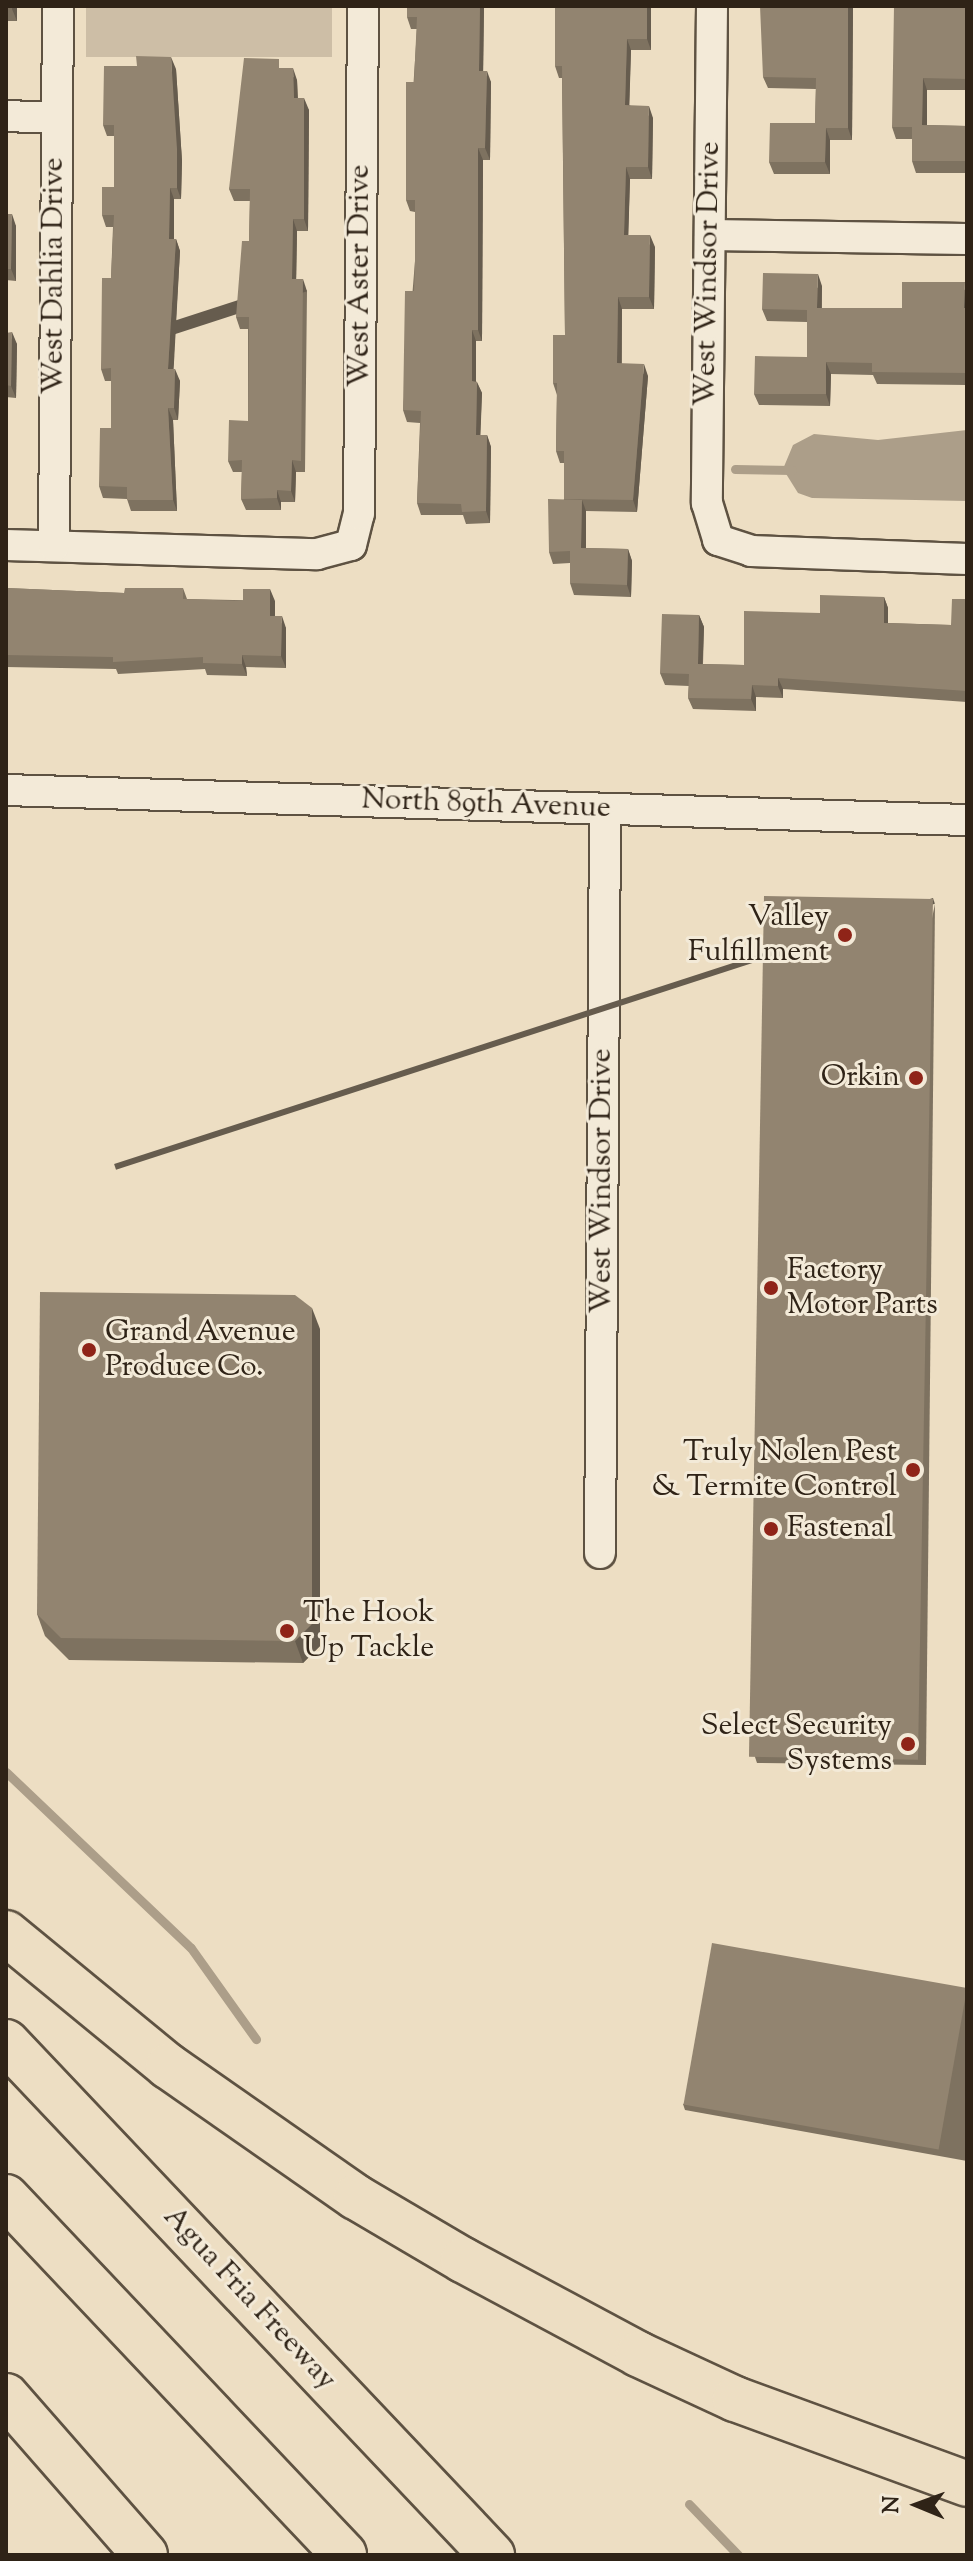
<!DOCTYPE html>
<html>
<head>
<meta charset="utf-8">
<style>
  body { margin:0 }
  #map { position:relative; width:973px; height:2561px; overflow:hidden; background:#eddec3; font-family:"Sorts Mill Goudy",serif }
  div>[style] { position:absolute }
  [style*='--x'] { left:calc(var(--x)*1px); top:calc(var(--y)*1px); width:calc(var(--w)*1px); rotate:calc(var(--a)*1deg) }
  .green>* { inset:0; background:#cdbea6; transform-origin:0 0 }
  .water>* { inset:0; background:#ac9e89 }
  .stream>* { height:9px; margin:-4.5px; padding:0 4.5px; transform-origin:4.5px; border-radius:4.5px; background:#ac9e89 }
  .roads { filter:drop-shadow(2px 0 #5e5242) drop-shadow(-2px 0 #5e5242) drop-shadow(0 2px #5e5242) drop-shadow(0 -2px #5e5242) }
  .minor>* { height:30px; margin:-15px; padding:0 15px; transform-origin:15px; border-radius:15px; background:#f3ead8 }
  .motorway>* { height:44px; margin:-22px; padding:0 22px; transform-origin:22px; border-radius:22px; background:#eddec3 }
  .wall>* { inset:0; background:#7e7260; transform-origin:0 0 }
  .shaded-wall>* { inset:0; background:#665c4e; transform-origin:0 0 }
  .building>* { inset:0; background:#928470; transform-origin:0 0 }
  .dots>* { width:22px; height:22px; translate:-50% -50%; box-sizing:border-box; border:4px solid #f3ead8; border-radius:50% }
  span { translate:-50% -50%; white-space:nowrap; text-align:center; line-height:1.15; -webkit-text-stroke:6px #f3ead8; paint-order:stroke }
  .street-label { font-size:30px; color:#2f2317 }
  .poi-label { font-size:30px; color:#2f2317 }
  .right { translate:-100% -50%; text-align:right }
  .left { translate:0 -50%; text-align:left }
  .frame { position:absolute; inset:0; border:8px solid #2f2317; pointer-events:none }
  .north { position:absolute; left:877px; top:2465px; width:80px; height:80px; -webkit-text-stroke:6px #f3ead8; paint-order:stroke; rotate:271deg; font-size:22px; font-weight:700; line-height:32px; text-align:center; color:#2f2317 }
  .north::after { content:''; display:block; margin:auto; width:28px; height:36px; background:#2f2317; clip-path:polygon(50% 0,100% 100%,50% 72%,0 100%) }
</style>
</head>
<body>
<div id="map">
  <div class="green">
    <i style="left:86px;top:6px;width:246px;height:51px"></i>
  </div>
  <div class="water">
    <i style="clip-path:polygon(967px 430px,967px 501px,812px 498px,798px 493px,783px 469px,793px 445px,814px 434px,878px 440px)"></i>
  </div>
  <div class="stream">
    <i style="--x:735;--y:469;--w:57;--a:1"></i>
    <i style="--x:6;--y:1772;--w:255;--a:43.6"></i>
    <i style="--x:191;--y:1948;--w:112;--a:54.5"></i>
    <i style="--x:689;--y:2504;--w:71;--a:46.1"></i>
  </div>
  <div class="roads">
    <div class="minor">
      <i style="--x:712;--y:6;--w:497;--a:90.6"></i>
      <i style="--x:707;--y:503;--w:39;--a:73"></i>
      <i style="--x:718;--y:540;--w:35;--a:18"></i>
      <i style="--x:751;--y:551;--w:216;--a:2.1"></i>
      <i style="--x:6;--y:116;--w:51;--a:2.2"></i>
      <i style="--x:710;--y:235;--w:257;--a:0.9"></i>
      <i style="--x:6;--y:545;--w:311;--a:1.7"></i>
      <i style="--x:317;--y:554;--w:35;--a:-15"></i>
      <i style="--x:351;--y:545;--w:32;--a:-76"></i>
      <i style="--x:359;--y:514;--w:508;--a:-89.55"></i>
      <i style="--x:54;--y:546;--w:540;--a:-89.58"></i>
      <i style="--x:6;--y:790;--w:961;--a:1.79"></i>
      <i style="--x:600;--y:1553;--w:744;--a:-89.61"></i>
    </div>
    <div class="motorway">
      <i style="--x:6;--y:1933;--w:210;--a:39.4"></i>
      <i style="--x:168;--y:2066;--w:229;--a:34.9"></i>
      <i style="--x:356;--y:2197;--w:124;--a:30.5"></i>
      <i style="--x:463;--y:2260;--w:199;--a:28.2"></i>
      <i style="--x:638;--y:2354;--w:107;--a:24.9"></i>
      <i style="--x:735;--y:2399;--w:247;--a:20.1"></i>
      <i style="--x:6;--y:2042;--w:707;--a:46.55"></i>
      <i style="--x:6;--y:2197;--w:492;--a:46.6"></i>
      <i style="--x:6;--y:2396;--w:211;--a:48.8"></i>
    </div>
  </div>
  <div class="wall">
    <i style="left:6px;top:6px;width:11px;height:15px"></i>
    <i style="clip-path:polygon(407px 6px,484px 6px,483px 71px,491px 82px,490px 160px,483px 160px,482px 341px,476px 341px,476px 381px,482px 393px,480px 435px,487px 435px,491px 447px,490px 523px,466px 524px,463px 515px,421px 515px,417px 503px,420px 423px,407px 422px,403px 410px,415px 261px,415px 212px,410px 211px,406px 200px,417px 29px,411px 29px,407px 17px)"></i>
    <i style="clip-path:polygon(651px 6px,651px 50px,631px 50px,629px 105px,653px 118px,652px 179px,630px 179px,628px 235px,655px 247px,654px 309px,622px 309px,622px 364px,648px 376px,637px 512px,586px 511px,586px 548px,628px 549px,632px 561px,631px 597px,574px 595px,570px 583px,570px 563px,553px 564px,549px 552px,564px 499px,564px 463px,560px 463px,556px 451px,557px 395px,553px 383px,565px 335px,562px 78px,559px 78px,555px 66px)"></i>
    <i style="clip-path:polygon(853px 6px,852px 140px,830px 140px,830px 174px,774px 174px,769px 162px,815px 123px,816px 89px,768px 88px,763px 77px)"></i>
    <i style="clip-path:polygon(967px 6px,967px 90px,927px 90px,927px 125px,967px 126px,967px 173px,916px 173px,912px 161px,912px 139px,896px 139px,892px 127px)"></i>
    <i style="clip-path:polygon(282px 68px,297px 80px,298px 98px,309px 110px,308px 231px,297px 231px,296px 279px,307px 291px,305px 472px,296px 472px,295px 502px,281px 502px,281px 510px,246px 510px,241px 499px,242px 472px,233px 472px,228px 461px,248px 421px,248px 329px,240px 329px,236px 317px,249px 241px,250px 201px,234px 201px,229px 189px)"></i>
    <i style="clip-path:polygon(176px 69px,182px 161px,181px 199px,174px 199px,174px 239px,176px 239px,180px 251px,173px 369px,180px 381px,178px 420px,173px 420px,177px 511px,131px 511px,127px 499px,103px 498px,99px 486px,111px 428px,111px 381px,105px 381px,101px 369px,111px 278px,113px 227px,106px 227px,102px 215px,114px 187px,114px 136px,107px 136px,103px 125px)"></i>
    <i style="clip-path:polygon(6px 214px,16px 226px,16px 281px,6px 280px)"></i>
    <i style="clip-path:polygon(822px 286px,822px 308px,902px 308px,967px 289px,967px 385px,877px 384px,873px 375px,831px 374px,830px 406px,759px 405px,754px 394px,807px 357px,807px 322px,767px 321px,762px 309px)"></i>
    <i style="clip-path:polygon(6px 333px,17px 344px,16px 398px,6px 397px)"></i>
    <i style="clip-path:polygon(6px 588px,124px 593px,183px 588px,187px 599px,275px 601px,275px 616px,286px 628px,286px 668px,246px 667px,247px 676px,207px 675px,205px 669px,118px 674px,116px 669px,6px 667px)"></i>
    <i style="clip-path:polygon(884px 597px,888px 608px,888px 623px,951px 625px,967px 599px,967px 702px,783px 689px,783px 698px,756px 697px,756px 711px,693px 709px,688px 698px,689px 686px,665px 685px,660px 673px,699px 615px,704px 627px,703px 664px,744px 665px,820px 613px)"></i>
    <i style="clip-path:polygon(935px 904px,926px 1765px,757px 1763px,755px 1757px)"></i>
    <i style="clip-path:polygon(320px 1329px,320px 1646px,303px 1663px,69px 1660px,45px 1636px,37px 1614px)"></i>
    <i style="clip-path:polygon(967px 1989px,967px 2161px,685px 2110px,683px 2104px)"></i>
  </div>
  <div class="shaded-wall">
    <i style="clip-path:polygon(13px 6px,17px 6px,17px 21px,12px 9px)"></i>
    <i style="clip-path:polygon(480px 6px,484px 6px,483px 82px,479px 71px)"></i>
    <i style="clip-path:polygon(647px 6px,651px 6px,651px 50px,647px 39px)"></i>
    <i style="clip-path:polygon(848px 6px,853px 6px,852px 140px,848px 128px)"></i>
    <i style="clip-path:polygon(627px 39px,631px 50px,629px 117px,625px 105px)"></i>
    <i style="clip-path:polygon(171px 57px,176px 69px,182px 161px,181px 199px,177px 188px)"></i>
    <i style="clip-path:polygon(293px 68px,297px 80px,298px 110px,294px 98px)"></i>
    <i style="clip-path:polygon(487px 71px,491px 82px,490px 160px,485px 148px)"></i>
    <i style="clip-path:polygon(923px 78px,927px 90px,927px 137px,922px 125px)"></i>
    <i style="clip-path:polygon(304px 98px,309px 110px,308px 231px,304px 219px)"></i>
    <i style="clip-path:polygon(649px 106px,653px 118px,652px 179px,648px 167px)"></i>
    <i style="clip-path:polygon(826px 128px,830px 140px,830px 174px,825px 162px)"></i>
    <i style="clip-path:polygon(478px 148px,483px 160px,482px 341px,478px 330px)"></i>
    <i style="clip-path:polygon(626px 167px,630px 179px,628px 247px,624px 235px)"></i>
    <i style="clip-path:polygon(170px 188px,174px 199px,174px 251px,169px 239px)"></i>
    <i style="clip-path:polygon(12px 214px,16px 226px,16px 281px,11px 269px)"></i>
    <i style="clip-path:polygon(293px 219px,297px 231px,296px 291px,292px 279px)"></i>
    <i style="clip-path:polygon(650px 235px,655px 247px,654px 309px,649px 297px)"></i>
    <i style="clip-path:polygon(176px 239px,180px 251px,173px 381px,168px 369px)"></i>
    <i style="clip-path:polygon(818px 274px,822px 286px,821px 320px,817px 308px)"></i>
    <i style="left:303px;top:279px;width:13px;height:182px;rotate:72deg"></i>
    <i style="clip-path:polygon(965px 282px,967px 289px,967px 316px,964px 308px)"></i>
    <i style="clip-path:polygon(618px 297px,622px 309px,621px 375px,617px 363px)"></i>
    <i style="clip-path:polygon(472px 330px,476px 341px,476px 393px,472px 381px)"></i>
    <i style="clip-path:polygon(12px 332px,17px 344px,16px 398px,11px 386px)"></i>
    <i style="clip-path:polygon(826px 362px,831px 374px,830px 406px,826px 394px)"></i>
    <i style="clip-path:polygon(644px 364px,648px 376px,637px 512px,633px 500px)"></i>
    <i style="clip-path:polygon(175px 369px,180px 381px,178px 420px,174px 408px)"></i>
    <i style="clip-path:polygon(477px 382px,482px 393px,480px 447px,476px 435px)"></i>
    <i style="clip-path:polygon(168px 408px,173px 420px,177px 511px,173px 500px)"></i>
    <i style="clip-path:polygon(487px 435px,491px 447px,490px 523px,486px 511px)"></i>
    <i style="clip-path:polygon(292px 460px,296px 472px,295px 502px,291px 491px)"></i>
    <i style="clip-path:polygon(277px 490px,281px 502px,281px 510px,277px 498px)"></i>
    <i style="clip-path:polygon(582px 500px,586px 511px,586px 560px,581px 548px)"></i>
    <i style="clip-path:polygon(628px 549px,632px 561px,631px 597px,627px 585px)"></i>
    <i style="clip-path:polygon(270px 589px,275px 601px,275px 628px,270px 616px)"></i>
    <i style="clip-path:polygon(884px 597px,888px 608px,888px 634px,884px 623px)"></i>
    <i style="clip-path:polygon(699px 615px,704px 627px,702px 676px,698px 664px)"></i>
    <i style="clip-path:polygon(282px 616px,286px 628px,286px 668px,281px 656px)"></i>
    <i style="clip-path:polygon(242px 655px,246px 667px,247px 676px,242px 664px)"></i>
    <i style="clip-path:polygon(778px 678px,783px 689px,783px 698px,778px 686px)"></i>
    <i style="clip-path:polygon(752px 685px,756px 697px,756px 711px,751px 699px)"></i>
    <i style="left:933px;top:898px;width:6px;height:861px;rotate:72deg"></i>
    <i style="clip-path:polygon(312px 1308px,320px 1329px,320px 1646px,303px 1663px,295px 1641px)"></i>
  </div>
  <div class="building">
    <i style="clip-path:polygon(407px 6px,480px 6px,479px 71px,487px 71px,485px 148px,478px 148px,478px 330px,472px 330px,472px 381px,477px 382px,476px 435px,487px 435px,486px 511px,462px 512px,461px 504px,417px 503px,421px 411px,403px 410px,405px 291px,414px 291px,415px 261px,415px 200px,406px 200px,406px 82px,414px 82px,417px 17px,407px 17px)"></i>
    <i style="clip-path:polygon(555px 6px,647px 6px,647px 39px,627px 39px,625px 105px,649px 106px,648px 167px,626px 167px,624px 235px,650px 235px,649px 297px,618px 297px,617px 363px,644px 364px,633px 500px,564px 499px,564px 451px,556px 451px,557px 383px,553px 383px,553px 335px,565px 335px,562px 66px,555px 66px)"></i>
    <i style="clip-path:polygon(760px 6px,848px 6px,848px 128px,826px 128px,825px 162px,769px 162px,770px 123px,815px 123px,816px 78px,763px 77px)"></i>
    <i style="clip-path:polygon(894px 6px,967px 6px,967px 79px,923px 78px,922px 125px,967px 126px,967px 161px,912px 161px,912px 127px,892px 127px)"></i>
    <i style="clip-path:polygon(136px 56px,171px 57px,177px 149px,177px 188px,170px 188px,169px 239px,176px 239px,168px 369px,175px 369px,174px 408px,168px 408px,173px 500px,127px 500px,127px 487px,99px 486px,100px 428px,111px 428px,111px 368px,101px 369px,102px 278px,111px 278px,114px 215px,102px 215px,102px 187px,114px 187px,114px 125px,103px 125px,104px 66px,137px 66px)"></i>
    <i style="clip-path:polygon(244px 58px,279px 59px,279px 68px,293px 68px,294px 98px,304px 98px,304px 219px,293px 219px,292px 279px,303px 279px,301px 461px,292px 460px,291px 491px,277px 490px,277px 498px,241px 499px,242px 460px,228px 461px,229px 420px,248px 421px,249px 317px,236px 317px,242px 241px,249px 241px,250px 189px,229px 189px)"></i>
    <i style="clip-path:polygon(6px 214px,12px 214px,11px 269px,6px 269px)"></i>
    <i style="clip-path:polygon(763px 273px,818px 274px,817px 308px,902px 308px,902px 282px,965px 282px,964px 308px,967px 308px,967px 373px,872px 372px,872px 363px,826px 362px,826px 394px,754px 394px,755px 356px,807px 357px,807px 310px,762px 309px)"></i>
    <i style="clip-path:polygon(12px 332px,11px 386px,6px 385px,6px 333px)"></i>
    <i style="clip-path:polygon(548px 499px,582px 500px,581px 548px,628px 549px,627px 585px,570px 583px,570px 551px,549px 552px)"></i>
    <i style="clip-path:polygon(6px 588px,124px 593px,125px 588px,183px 588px,183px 599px,243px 601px,243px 589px,270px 589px,270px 616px,282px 616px,281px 656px,242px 655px,242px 664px,203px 663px,203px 657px,113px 662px,113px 657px,6px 655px)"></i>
    <i style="clip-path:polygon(820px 595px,884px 597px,884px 623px,951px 625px,952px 599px,967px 599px,967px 691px,778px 678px,778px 686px,752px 685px,751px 699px,688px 698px,689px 674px,660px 673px,662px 614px,699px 615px,698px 664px,744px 665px,744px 611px,820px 613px)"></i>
    <i style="left:764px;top:896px;width:169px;height:861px;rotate:1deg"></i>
    <i style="clip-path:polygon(40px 1292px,295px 1295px,312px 1308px,312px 1624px,295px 1641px,61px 1638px,37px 1614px)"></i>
    <i style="left:712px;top:1943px;width:259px;height:164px;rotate:10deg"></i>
  </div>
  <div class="dots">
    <i style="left:845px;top:935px;background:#8f2418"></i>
    <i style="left:916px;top:1078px;background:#8f2418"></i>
    <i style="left:771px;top:1288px;background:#8f2418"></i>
    <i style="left:89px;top:1350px;background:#8f2418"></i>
    <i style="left:913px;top:1470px;background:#8f2418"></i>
    <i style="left:771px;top:1529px;background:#8f2418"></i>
    <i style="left:287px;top:1631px;background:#8f2418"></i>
    <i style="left:908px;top:1744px;background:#8f2418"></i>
  </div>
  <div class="street-label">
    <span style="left:709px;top:274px;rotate:-89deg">West Windsor Drive</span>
    <span style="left:55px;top:276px;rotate:-90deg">West Dahlia Drive</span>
    <span style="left:361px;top:276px;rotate:-90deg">West Aster Drive</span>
    <span style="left:486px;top:805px;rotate:2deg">North 89th Avenue</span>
    <span style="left:603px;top:1181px;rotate:-90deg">West Windsor Drive</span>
    <span style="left:249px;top:2299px;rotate:47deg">Agua Fria Freeway</span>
  </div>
  <div class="poi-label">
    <span class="right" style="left:829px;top:935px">Valley<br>Fulfillment</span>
    <span class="right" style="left:900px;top:1078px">Orkin</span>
    <span class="left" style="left:787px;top:1288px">Factory<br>Motor Parts</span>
    <span class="left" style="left:105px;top:1350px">Grand Avenue<br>Produce Co.</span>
    <span class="right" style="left:897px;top:1470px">Truly Nolen Pest<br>&amp; Termite Control</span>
    <span class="left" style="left:787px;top:1529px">Fastenal</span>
    <span class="left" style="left:303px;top:1631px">The Hook<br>Up Tackle</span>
    <span class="right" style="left:892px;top:1744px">Select Security<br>Systems</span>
  </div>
  <div class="frame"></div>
  <div class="north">N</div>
</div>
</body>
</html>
